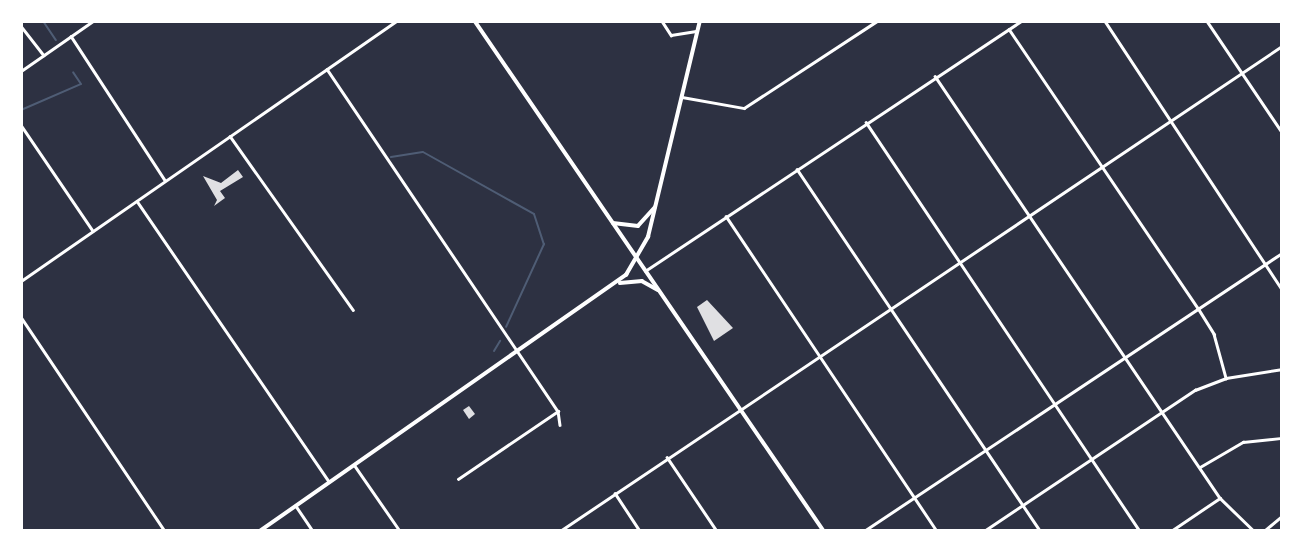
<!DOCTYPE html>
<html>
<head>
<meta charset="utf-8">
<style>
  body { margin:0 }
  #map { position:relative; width:1303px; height:552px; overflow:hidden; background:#2d3142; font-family:"PT Serif",serif }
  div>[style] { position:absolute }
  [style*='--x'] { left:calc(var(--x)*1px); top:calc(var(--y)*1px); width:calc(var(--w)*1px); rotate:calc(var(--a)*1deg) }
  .stream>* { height:2px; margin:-1px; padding:0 1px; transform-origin:1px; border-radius:1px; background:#4f5d75 }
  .building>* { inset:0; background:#e0e0e3 }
  .minor>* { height:2.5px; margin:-1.25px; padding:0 1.25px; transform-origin:1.25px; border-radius:1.25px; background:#fff }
  .tertiary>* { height:2.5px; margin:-1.25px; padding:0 1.25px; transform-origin:1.25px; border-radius:1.25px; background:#fff }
  .secondary>* { height:3.5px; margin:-1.75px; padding:0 1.75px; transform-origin:1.75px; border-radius:1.75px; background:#fff }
  .primary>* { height:3.5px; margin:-1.75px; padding:0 1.75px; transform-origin:1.75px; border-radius:1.75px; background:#fff }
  span { translate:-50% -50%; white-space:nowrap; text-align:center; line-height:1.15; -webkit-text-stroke:6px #fff; paint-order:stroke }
  .frame { position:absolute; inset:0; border:23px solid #fff; pointer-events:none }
</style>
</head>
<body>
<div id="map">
  <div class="stream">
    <i style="--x:43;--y:21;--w:23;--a:56"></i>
    <i style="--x:21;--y:110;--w:65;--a:-23.4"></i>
    <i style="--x:81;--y:84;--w:14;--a:-124"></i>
    <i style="--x:391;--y:157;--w:32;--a:-9"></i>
    <i style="--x:423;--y:152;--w:127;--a:29.2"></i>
    <i style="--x:534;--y:214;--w:32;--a:72"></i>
    <i style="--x:544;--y:244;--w:91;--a:114.6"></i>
    <i style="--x:494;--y:351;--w:12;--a:-59"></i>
  </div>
  <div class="building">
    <i style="clip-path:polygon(238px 170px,243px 177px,220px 191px,225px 198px,214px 206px,217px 200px,203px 176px,221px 183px)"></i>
    <i style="clip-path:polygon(707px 300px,733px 328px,714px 341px,697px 307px)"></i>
    <i style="clip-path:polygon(469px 406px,475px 414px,469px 419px,463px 410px)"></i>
  </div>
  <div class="minor">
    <i style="--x:662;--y:21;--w:17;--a:57"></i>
    <i style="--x:671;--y:35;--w:25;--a:-9"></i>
    <i style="--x:1105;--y:21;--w:321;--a:56.6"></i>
    <i style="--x:1207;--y:21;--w:134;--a:56"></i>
    <i style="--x:21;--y:26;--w:37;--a:52"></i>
    <i style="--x:1009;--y:29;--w:337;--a:55.9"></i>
    <i style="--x:1198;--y:308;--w:31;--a:58"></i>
    <i style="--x:1214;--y:334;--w:46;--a:74.7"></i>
    <i style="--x:71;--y:36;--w:172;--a:56.9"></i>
    <i style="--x:327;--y:69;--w:413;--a:56"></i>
    <i style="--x:558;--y:411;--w:14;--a:82"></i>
    <i style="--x:21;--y:71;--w:88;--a:-34.8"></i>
    <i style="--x:935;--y:76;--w:509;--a:55.97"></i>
    <i style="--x:1220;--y:498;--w:47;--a:44.1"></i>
    <i style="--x:682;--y:97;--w:63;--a:10.1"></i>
    <i style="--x:744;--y:108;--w:159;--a:-33.2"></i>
    <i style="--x:866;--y:122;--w:492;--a:56.2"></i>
    <i style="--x:21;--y:125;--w:128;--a:55.8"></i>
    <i style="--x:230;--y:136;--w:213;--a:54.7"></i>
    <i style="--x:797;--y:169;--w:436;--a:56.1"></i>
    <i style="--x:137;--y:201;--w:340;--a:55.6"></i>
    <i style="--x:726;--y:216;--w:379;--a:56.2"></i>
    <i style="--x:645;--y:271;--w:452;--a:-33.6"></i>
    <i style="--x:21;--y:281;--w:456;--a:-34.7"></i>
    <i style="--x:21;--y:317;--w:258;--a:56.1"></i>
    <i style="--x:667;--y:457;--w:89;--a:56"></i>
    <i style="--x:355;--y:466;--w:79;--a:55.3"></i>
    <i style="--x:1200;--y:467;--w:50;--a:-30.2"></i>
    <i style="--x:1243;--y:442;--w:39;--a:-6"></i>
    <i style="--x:458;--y:479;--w:121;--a:-34.2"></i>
    <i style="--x:615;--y:493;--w:45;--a:56.7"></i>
    <i style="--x:296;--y:506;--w:30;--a:56"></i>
    <i style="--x:560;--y:531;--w:870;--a:-33.89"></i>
    <i style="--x:984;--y:531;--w:254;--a:-33.8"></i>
    <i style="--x:1195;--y:390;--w:33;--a:-21"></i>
    <i style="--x:1226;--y:378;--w:57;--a:-9.1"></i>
    <i style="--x:1171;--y:531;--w:59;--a:-34"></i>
    <i style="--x:1264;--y:531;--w:23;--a:-40"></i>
  </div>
  <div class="tertiary">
    <i style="--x:864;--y:531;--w:502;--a:-33.63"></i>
  </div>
  <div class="secondary">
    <i style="--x:613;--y:223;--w:25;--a:7"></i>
    <i style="--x:638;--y:226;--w:25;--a:-48"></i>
    <i style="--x:620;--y:283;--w:22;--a:-5"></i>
    <i style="--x:642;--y:281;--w:18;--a:29"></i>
    <i style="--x:260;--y:531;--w:447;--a:-35"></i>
    <i style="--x:626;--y:275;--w:44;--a:-59.9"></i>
    <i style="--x:648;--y:237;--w:222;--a:-76.5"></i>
  </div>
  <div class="primary">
    <i style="--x:475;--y:21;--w:618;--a:55.62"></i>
  </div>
  <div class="frame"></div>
</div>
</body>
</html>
